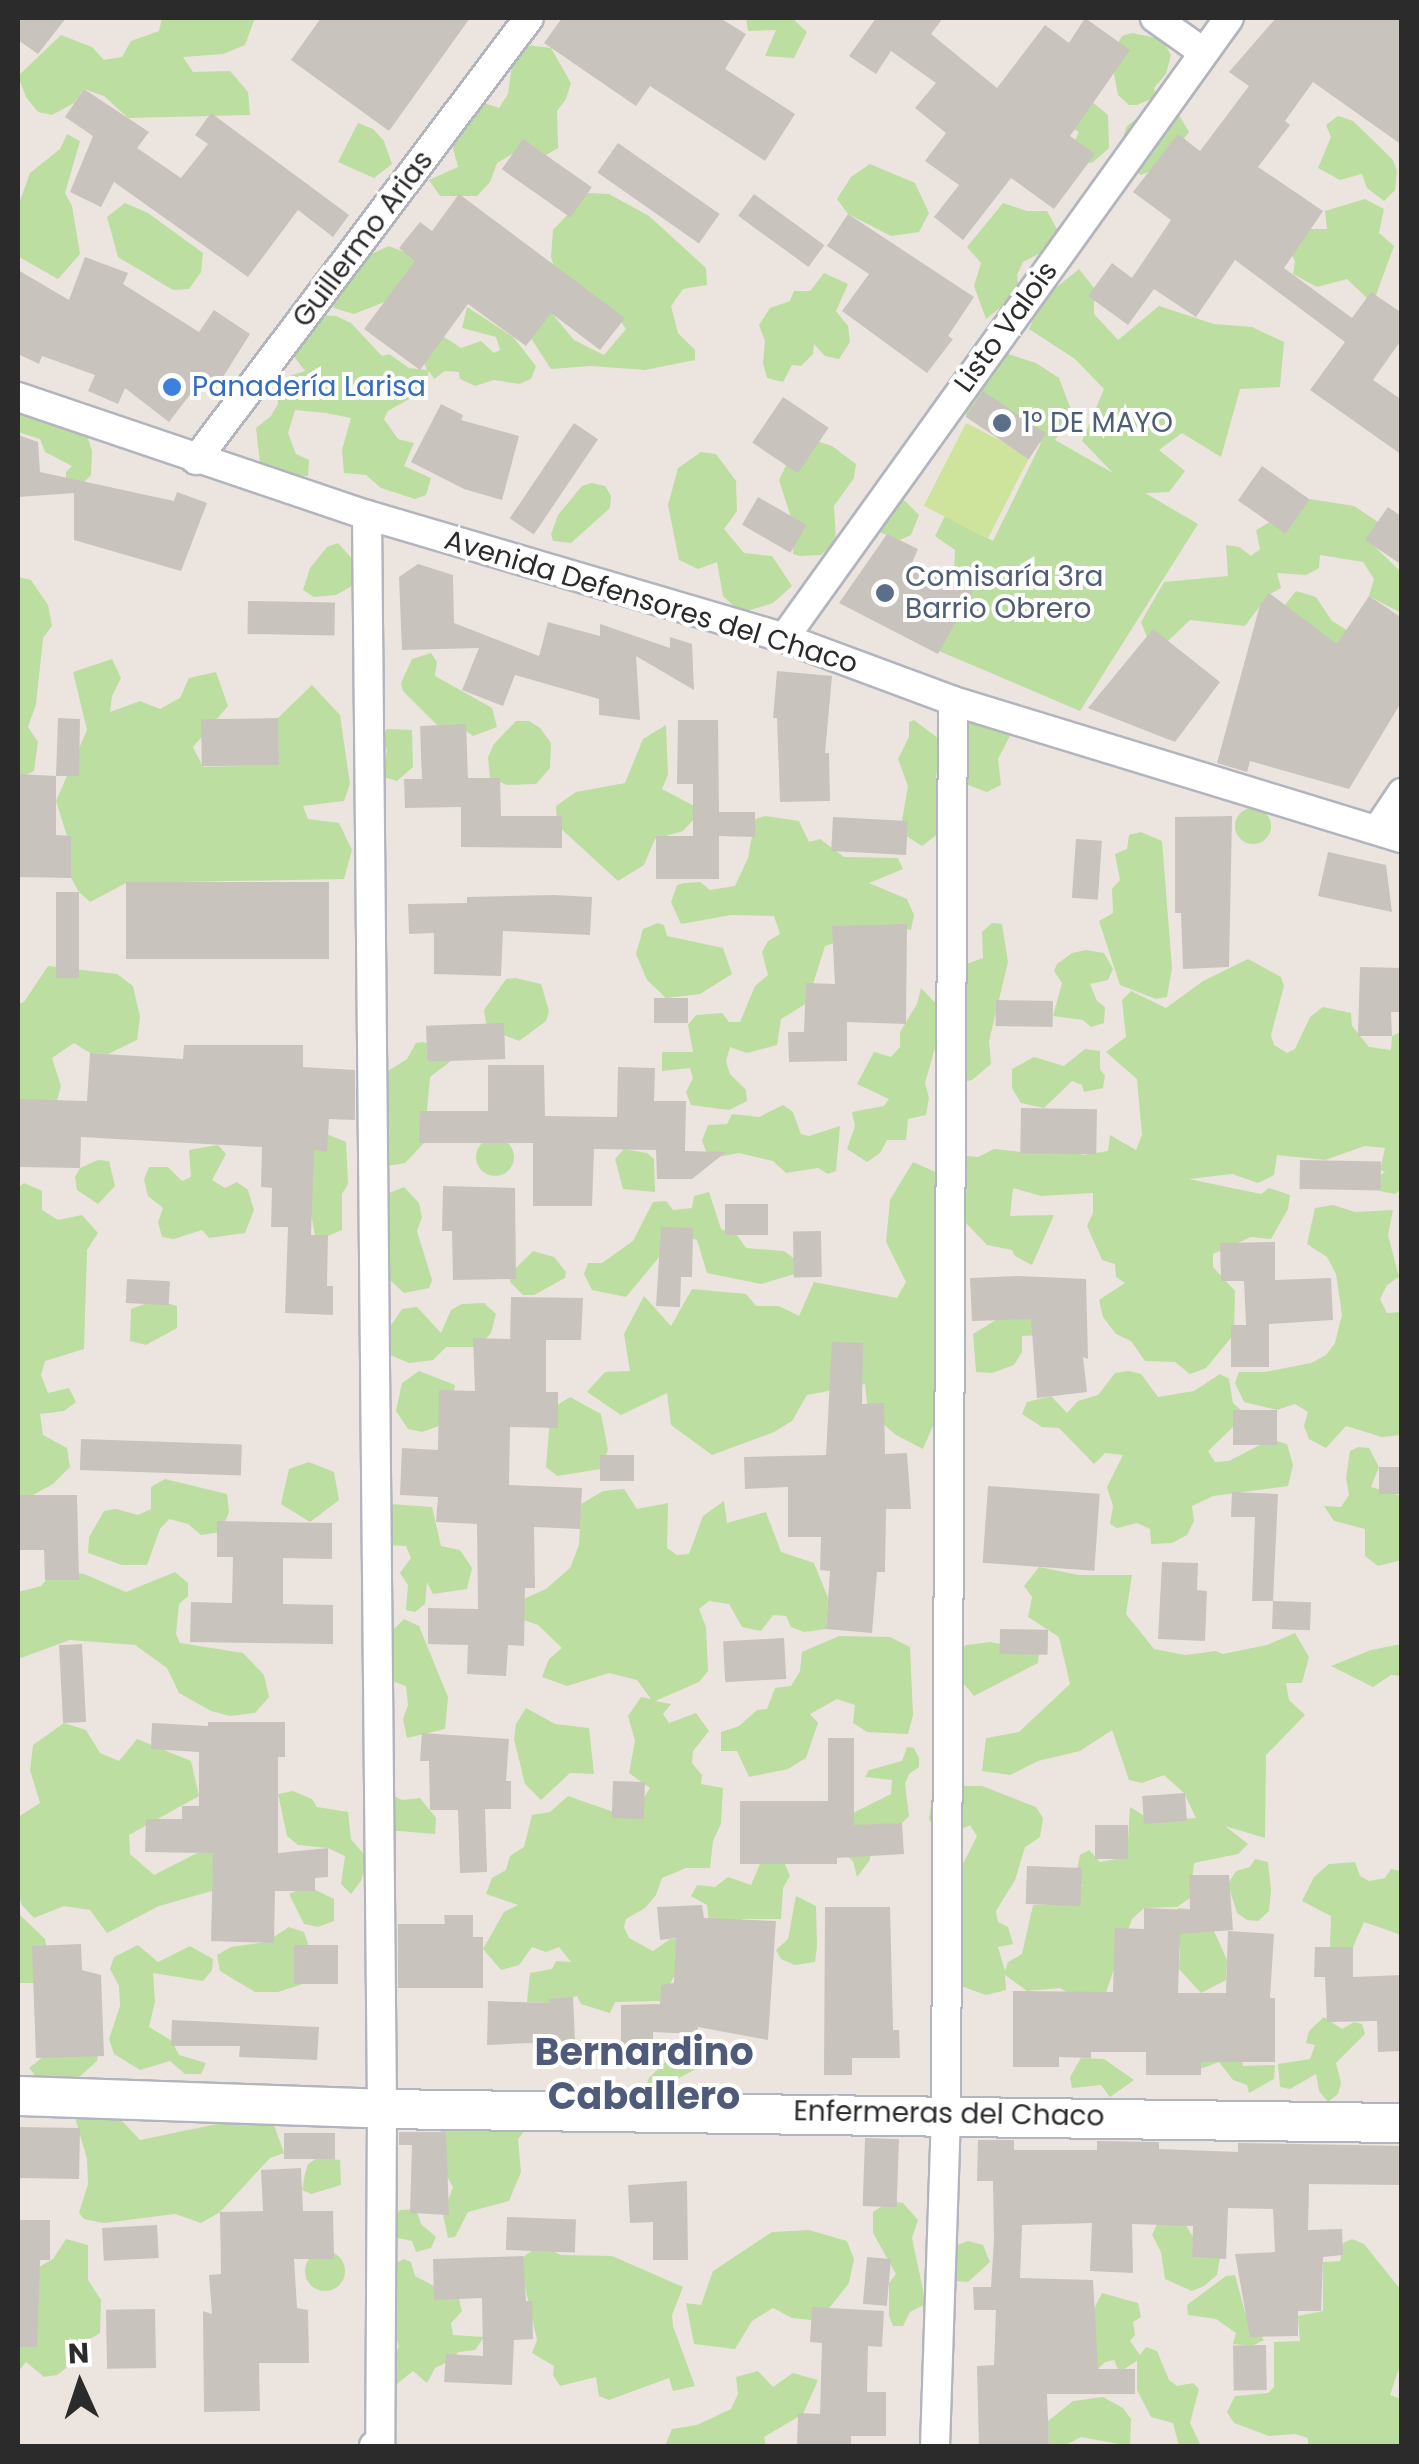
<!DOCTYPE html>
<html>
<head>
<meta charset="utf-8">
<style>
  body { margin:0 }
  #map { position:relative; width:1419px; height:2464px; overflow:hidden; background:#ece5df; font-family:Poppins,sans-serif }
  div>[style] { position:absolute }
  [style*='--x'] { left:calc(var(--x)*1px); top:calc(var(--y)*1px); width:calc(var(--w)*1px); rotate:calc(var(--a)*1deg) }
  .green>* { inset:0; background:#bcdea0 }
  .round { border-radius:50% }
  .pitch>* { inset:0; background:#cee49c; transform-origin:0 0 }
  .building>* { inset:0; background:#c8c3bd; transform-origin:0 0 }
  .roads { filter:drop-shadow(2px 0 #b2b5be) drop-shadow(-2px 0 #b2b5be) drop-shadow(0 2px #b2b5be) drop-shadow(0 -2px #b2b5be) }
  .minor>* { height:28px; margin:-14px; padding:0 14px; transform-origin:14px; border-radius:14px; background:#fff }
  .secondary>* { height:38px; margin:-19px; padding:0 19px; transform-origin:19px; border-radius:19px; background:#fff }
  .dots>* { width:28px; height:28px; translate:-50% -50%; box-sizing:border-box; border:5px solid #fff; border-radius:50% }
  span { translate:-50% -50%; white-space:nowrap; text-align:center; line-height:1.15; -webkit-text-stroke:8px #fff; paint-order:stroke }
  .street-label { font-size:28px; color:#2b2b2b }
  .shop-label { font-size:28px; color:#366cbe }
  .left { translate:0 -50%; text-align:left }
  .service-label { font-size:28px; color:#4e5e75 }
  .district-label { font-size:38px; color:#4f5b79; font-weight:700 }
  .frame { position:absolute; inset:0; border:20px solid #2b2b2b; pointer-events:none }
  .north { position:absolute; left:30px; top:2334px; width:100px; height:100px; -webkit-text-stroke:8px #fff; paint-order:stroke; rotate:357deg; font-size:28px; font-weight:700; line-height:40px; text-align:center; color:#2b2b2b }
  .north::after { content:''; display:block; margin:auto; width:35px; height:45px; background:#2b2b2b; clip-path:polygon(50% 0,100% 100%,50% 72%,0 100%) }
</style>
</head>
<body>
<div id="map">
  <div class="green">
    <i style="clip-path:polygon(162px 18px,255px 18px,245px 45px,223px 54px,183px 57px,193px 72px,230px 71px,248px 92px,250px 115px,128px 118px,104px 96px,84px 89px,74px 103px,52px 115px,38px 112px,26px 97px,18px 76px,61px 35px,92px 47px,104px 60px,122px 57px,131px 41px,159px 31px)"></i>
    <i style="clip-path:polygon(746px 18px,798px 18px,795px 21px,807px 32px,794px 58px,765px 56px,776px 30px,748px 31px)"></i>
    <i style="clip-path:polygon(1132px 33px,1162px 39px,1171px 55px,1166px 74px,1154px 88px,1156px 97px,1137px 105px,1129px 105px,1118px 95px,1112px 64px,1116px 46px,1122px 36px)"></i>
    <i style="clip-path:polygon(527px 45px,551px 48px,571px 83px,566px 99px,557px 111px,558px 148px,546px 155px,529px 144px,497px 163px,490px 182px,477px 196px,440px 196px,429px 180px,458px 167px,450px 137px,470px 107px,484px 103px,499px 108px,508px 94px,513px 57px)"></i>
    <i style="clip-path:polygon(1091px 101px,1108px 115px,1109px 148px,1092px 163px,1076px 162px,1072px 146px,1079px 132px,1065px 125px)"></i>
    <i style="clip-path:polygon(1173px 105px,1189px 132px,1177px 148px,1151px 171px,1141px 175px,1115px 160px,1127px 126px,1149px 109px)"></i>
    <i style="clip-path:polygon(1338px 116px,1353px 121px,1393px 160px,1397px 171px,1395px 190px,1384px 201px,1367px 188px,1362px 174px,1340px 180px,1318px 168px,1331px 137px,1326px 125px)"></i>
    <i style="clip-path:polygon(358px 123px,373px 129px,384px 141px,392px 164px,374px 178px,338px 162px)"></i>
    <i style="clip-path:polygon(67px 134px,80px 141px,65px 193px,72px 206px,80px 254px,58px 279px,19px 257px,18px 206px,30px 173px,60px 149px)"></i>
    <i style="clip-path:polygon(870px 164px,915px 183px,929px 213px,919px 232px,891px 236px,848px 214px,837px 199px,851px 177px)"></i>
    <i style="clip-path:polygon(588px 193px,609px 194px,649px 216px,706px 268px,707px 285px,683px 289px,671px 306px,678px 333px,695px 350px,695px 360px,645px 370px,591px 366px,551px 369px,506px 300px,531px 288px,574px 340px,604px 355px,626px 329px,612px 308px,564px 300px,551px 257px,553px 230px)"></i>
    <i style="clip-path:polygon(1365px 199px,1384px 209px,1379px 233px,1394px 246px,1376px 295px,1367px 298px,1347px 279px,1317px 287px,1293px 274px,1295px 261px,1289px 250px,1301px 229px,1327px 229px,1325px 211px)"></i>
    <i style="clip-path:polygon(125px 203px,148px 213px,203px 253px,201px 272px,189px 289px,173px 290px,118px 257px,107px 217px)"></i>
    <i style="clip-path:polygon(1003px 203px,1027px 211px,1047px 211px,1058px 231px,1046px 250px,1023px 262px,1017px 275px,1019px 293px,986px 319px,974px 286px,981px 263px,967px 247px)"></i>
    <i style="clip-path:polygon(422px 244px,428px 249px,397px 297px,354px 314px,334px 308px,326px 287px,350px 255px,369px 255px,389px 246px,404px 252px)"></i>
    <i style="clip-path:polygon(1079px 269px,1094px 288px,1094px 314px,1118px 340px,1159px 306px,1214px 324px,1252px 327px,1284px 342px,1280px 387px,1240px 389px,1221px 457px,1182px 433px,1159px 450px,1185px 471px,1169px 492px,1145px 493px,1198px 524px,1080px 711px,939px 651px,967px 588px,954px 570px,955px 550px,935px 536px,945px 516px,993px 541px,1041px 443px,956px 411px,996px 350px,1036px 363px,1059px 378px,1073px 415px,1055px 440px,1113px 473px,1082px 441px,1104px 389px,1075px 359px,1029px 329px,1043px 298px)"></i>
    <i style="clip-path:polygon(824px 273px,848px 284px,836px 311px,848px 326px,850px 342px,839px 359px,825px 356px,814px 344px,813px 354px,801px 366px,792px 365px,783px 382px,767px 378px,763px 363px,765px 341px,759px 325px,770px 308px,790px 301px,794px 291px,810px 291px)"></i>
    <i style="clip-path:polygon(467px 307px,513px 337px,536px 366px,531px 379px,519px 384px,494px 380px,475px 386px,460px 379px,459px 372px,445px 371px,434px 379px,429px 371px,423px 391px,388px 411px,384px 419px,398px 439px,414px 443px,404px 466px,431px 478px,426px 495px,415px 499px,381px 488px,366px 475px,344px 473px,342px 450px,351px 418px,326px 413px,295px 410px,288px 433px,296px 454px,309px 460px,308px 476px,289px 475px,260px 464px,256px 428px,271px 416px,278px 404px,277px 388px,286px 377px,305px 371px,292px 354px,312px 315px,336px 316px,351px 323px,382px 356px,389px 354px,409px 368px,427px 370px,422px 358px,444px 337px,461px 348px,481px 341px,494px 353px,500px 350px,496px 337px,462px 328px)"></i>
    <i style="clip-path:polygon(18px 389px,84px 426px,92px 451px,91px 475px,85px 481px,76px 485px,66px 482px,66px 472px,72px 466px,45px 452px,40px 439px,18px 432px)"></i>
    <i style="clip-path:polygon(817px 441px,832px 446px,856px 464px,854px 478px,834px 506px,836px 541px,821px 555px,800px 556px,793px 554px,794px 527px,779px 480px,788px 461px)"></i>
    <i style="clip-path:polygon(701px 452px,716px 454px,736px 481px,737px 511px,724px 529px,744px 553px,772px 556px,792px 586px,773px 603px,741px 613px,723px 596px,717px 562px,698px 569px,679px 560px,668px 505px,678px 468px)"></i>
    <i style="clip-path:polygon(592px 483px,605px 486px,611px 496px,610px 508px,571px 543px,553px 541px,551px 534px,558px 515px,582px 486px)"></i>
    <i style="clip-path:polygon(1310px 499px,1354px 506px,1378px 522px,1372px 544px,1401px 572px,1401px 613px,1369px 596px,1374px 579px,1363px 562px,1320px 555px,1319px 568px,1306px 575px,1277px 573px,1281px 588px,1268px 595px,1245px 626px,1190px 620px,1168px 641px,1147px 637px,1141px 622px,1164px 582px,1228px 576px,1226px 545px,1239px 547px,1251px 556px,1260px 549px,1256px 530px)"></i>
    <i style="clip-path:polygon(890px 500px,905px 501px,919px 515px,911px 535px,900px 540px,864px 526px)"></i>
    <i style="clip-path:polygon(338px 543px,354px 561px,359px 582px,336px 595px,314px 597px,303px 590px,310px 568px,327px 547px)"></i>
    <i style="clip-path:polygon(18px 577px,31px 580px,48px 605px,52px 626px,43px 638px,36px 704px,28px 727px,38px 742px,34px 771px,18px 779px)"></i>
    <i style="clip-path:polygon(1296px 591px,1316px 597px,1332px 621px,1347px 630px,1366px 662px,1301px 626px,1285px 605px)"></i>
    <i style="clip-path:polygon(431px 653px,437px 662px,435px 676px,492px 708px,497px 727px,473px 736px,457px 725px,437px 725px,403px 691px,401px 683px,412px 659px)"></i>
    <i style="clip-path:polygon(112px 659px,121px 678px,112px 696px,110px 712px,140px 701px,160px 709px,180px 698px,189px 678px,216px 672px,228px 706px,193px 747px,203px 767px,275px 765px,278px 718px,312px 685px,340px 715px,350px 784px,344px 801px,303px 806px,308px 819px,339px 823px,352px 850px,344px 879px,126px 883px,90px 902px,79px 892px,71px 878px,71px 849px,56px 801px,87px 730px,73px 672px)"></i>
    <i style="clip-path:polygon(961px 712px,1006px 724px,1011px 734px,998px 759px,1001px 785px,987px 792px,957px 781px)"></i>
    <i style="clip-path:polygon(914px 720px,938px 738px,941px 750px,936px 777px,945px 816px,939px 833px,922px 846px,900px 832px,908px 786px,898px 759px,909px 737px,909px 722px)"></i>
    <i style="clip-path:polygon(516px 721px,529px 721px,540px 728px,551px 743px,550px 768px,536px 784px,507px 785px,490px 778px,488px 757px,494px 744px)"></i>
    <i style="clip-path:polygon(666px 725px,668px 775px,662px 789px,696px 807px,693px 820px,683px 831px,655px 839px,644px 865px,618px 881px,557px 825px,556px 806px,576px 792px,625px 783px,643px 739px)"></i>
    <i style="clip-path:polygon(387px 729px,412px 730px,413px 767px,397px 781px,384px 777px,387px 750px,382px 737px)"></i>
    <i class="round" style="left:1235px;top:808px;width:36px;height:36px"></i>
    <i style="clip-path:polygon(765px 816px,799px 821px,809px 842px,820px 839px,844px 857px,898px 858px,903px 869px,869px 883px,907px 899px,914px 915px,911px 930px,887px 925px,825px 946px,807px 1003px,781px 1019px,777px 1045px,747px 1053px,730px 1047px,726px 1061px,730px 1074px,746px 1090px,747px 1101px,729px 1110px,691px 1105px,686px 1092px,693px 1078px,690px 1068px,662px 1071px,662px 1052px,693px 1052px,688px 1025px,696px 1015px,722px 1013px,729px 1022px,740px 1022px,755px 986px,768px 975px,762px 952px,768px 941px,780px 934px,774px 916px,731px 915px,681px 924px,671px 902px,677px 885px,684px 883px,700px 882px,710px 890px,735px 886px,748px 858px,755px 819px)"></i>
    <i style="clip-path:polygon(1141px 832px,1162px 841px,1172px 968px,1167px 997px,1156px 999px,1120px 985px,1099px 921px,1113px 913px,1112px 889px,1120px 880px,1115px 854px,1127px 849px,1129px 835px)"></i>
    <i style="clip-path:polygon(658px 923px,664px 925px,667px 936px,723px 948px,732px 974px,700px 994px,666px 998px,647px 980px,636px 954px,643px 929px)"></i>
    <i style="clip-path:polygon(992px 923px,1002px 924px,1008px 962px,989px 1041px,991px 1064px,972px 1080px,960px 1083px,964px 965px,983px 958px,982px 932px)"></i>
    <i style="clip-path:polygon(1086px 950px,1104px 953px,1113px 969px,1108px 980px,1090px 984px,1097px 1001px,1105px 1007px,1104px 1023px,1091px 1027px,1083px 1020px,1053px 1016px,1062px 983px,1054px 971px,1057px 964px,1072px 953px)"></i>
    <i style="clip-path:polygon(1248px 959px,1281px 977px,1284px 986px,1271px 1035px,1274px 1045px,1287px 1053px,1295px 1049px,1310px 1017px,1323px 1007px,1351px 1013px,1352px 1026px,1369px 1047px,1391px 1050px,1392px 1036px,1401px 1032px,1402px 1188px,1395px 1194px,1380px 1191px,1375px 1179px,1385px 1172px,1380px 1170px,1385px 1148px,1365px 1146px,1325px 1160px,1277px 1155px,1274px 1175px,1258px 1183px,1232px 1174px,1189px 1179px,1261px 1194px,1269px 1188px,1290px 1195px,1288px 1209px,1271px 1239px,1251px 1237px,1213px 1254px,1213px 1267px,1235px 1291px,1234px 1334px,1206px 1368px,1190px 1374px,1175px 1362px,1145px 1361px,1131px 1341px,1116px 1334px,1103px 1317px,1099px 1300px,1125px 1283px,1116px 1277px,1115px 1264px,1102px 1260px,1087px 1226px,1093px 1213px,1093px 1193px,1041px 1196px,1013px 1188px,1010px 1216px,1054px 1215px,1032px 1265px,1015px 1256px,1012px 1250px,987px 1245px,964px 1221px,956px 1143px,967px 1156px,978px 1157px,994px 1149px,1031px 1153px,1072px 1148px,1083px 1155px,1108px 1151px,1110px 1135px,1136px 1150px,1142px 1135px,1137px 1079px,1106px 1052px,1126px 1037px,1122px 1000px,1131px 991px,1166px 1008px,1203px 981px)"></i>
    <i style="clip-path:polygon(48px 966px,117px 974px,133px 986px,140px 1017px,137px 1040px,108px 1054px,90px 1053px,74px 1043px,52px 1058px,61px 1086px,54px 1111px,31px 1112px,18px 1101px,18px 1004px,24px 1002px)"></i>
    <i style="clip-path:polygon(515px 978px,541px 984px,549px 1011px,546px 1021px,519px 1041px,496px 1032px,486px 1023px,484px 1010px,506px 979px)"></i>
    <i style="clip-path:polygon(921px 988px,945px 1013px,925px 1083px,929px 1098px,926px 1115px,908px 1119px,906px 1140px,887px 1140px,880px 1153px,867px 1162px,847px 1149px,855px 1126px,852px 1112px,884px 1106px,889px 1099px,857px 1084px,874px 1052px,891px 1057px,900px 1047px,900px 1032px,917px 1004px)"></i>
    <i style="clip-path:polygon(423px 1042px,447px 1051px,451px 1061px,430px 1077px,424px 1143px,405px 1163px,381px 1167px,386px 1072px,407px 1059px,416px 1043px)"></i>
    <i style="clip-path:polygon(1085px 1049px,1100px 1051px,1100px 1069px,1105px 1076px,1103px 1088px,1084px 1092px,1082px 1085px,1072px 1081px,1044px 1108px,1021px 1103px,1012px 1088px,1012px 1069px,1034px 1057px,1064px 1066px)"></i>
    <i style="clip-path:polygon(783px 1105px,793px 1112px,801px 1134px,809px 1136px,840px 1126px,836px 1171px,828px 1174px,818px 1168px,786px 1173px,773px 1161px,739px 1153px,718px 1157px,706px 1151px,702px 1141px,708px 1125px,727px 1124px,732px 1114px,759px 1117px)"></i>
    <i style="clip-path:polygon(322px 1132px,346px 1142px,348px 1184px,342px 1194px,342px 1230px,316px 1241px,298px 1143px)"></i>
    <i class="round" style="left:476px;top:1138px;width:38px;height:38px"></i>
    <i style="clip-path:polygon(218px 1145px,226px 1154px,212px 1180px,225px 1188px,237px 1182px,248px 1190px,254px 1210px,245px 1233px,209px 1238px,202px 1230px,174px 1239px,162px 1237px,158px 1222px,163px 1208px,148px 1196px,144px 1179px,149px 1167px,168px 1167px,182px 1181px,191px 1177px,189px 1150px)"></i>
    <i style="clip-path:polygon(624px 1149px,647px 1153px,654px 1159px,655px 1192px,623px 1189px,615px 1159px)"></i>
    <i style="clip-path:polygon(98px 1160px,109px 1161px,115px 1186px,98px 1204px,77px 1190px,75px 1177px,80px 1168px)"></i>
    <i style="clip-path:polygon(913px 1162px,940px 1174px,940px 1409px,923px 1449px,896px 1435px,868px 1411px,865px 1384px,807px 1395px,792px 1421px,774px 1432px,712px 1455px,671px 1425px,667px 1393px,621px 1415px,587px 1392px,605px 1372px,630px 1371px,624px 1334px,644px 1296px,671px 1326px,692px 1289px,746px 1294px,756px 1306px,779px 1306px,799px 1316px,814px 1282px,897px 1298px,906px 1282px,886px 1242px,890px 1200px)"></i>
    <i style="clip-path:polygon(24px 1183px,42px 1191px,42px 1210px,58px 1220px,82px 1215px,98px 1233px,87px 1250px,84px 1349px,45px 1361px,41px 1375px,48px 1393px,69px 1388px,76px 1402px,64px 1411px,40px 1414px,43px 1435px,67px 1448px,70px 1467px,53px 1484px,18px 1503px,18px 1188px)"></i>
    <i style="clip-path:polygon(404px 1187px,419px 1203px,422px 1217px,417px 1231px,432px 1280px,429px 1288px,404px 1293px,390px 1280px,374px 1199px)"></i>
    <i style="clip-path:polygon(709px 1192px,721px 1229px,737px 1235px,746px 1248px,784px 1251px,800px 1263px,798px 1273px,761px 1284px,707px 1273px,697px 1240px,661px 1230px,660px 1256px,626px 1297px,592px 1290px,584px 1274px,588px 1263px,602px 1263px,633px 1241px,653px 1202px,666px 1201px,673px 1210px,692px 1208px,694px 1196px)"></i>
    <i style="clip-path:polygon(1333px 1205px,1355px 1212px,1393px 1210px,1388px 1235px,1399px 1277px,1387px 1285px,1380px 1299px,1387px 1313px,1401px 1312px,1401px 1435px,1382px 1437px,1346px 1426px,1326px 1448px,1309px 1439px,1304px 1426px,1308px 1412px,1295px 1404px,1277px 1410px,1244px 1402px,1235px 1383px,1239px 1372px,1265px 1372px,1311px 1363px,1326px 1355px,1335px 1343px,1342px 1315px,1336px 1274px,1327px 1257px,1307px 1244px,1315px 1208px)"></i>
    <i style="clip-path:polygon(533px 1251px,554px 1257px,566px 1272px,565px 1278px,534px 1295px,523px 1295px,510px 1282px,511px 1273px)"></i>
    <i style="clip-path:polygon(156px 1300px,177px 1306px,177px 1328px,146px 1345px,130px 1341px,131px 1309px)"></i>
    <i style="clip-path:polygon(484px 1303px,496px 1314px,491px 1333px,478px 1347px,446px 1347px,433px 1360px,409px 1363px,390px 1355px,389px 1328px,402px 1309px,417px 1307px,441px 1333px,451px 1310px,462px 1304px)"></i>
    <i style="clip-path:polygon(1030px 1308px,1041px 1335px,1022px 1336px,1022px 1352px,1014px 1365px,992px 1373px,976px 1372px,973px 1334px,1012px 1310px)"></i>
    <i style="clip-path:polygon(419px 1371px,455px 1385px,449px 1415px,439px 1426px,422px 1432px,408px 1429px,396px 1411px,402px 1383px)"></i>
    <i style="clip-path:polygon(1129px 1371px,1141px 1374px,1158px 1397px,1194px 1391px,1220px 1374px,1229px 1379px,1233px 1403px,1241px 1410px,1233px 1427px,1208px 1451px,1215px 1462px,1229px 1461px,1271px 1439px,1287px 1444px,1293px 1465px,1288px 1486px,1213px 1496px,1192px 1506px,1194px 1521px,1187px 1535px,1172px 1543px,1151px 1544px,1150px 1529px,1137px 1523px,1117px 1528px,1110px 1524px,1113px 1506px,1107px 1487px,1123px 1455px,1105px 1453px,1094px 1464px,1059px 1428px,1042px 1427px,1022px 1414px,1027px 1402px,1051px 1396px,1067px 1413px,1078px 1401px,1098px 1395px,1115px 1373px)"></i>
    <i style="clip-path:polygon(570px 1397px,601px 1414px,608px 1450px,600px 1469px,557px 1476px,546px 1467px,550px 1419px,554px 1407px)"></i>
    <i style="clip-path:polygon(1358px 1447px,1369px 1448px,1379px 1467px,1371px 1487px,1401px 1496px,1401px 1560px,1378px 1566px,1365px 1556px,1365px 1529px,1334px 1521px,1324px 1506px,1341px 1507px,1349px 1495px,1346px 1478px,1350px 1451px)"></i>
    <i style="clip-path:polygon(309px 1462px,334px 1472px,339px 1500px,310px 1522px,281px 1504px,289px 1469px)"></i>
    <i style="clip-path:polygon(165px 1479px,227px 1494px,229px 1512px,221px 1532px,201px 1535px,188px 1524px,169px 1519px,160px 1529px,147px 1565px,122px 1565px,88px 1553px,89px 1537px,104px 1511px,116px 1509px,138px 1515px,151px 1509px,151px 1487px)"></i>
    <i style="clip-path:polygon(624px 1489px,637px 1509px,668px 1503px,667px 1548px,677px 1555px,689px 1554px,703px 1516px,724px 1501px,727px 1523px,766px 1512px,781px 1552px,814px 1563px,828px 1598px,826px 1629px,804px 1632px,791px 1627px,786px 1616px,773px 1615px,761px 1631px,742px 1627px,729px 1604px,709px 1601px,699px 1609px,706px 1627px,708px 1671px,699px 1682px,655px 1701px,671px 1704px,663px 1714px,669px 1723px,696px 1713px,709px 1731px,693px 1751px,692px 1763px,702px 1775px,701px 1784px,723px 1788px,721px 1824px,713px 1841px,710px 1868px,686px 1868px,662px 1878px,656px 1895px,645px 1908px,626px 1919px,624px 1927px,629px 1938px,653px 1951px,670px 1939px,697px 1937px,660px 2001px,615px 2002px,610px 2013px,581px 2004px,577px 1996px,549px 2003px,527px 2002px,530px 1973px,552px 1969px,556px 1961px,571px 1962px,559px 1947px,546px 1952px,532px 1947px,519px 1965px,501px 1970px,483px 1949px,504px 1912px,518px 1905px,486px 1894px,492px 1878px,506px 1870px,510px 1856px,524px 1847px,532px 1815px,550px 1812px,568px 1796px,631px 1818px,650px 1788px,629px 1773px,635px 1741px,628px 1716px,641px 1697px,651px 1699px,637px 1680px,609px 1673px,567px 1686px,542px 1677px,549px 1659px,562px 1648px,538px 1625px,507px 1614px,519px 1601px,546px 1589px,570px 1568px,579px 1545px,581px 1504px,603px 1491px)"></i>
    <i style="clip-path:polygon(390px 1504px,432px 1507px,441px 1546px,460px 1550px,472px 1568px,467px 1589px,433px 1594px,427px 1582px,425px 1604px,415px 1612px,406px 1610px,408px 1585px,400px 1573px,411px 1558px,406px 1546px,389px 1545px)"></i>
    <i style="clip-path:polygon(1039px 1567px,1079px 1575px,1132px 1575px,1126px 1614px,1154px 1649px,1185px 1655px,1216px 1651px,1223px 1654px,1267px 1645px,1295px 1633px,1309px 1657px,1302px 1683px,1286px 1683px,1289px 1700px,1305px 1715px,1266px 1755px,1265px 1838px,1225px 1826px,1248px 1844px,1238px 1854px,1194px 1863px,1190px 1898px,1177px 1907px,1144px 1908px,1132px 1919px,1106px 1992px,1080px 2000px,1060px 1988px,1027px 1991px,1005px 1975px,1006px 1990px,986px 1995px,958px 1985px,958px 1874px,977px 1836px,970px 1825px,955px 1833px,936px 1832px,929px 1819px,932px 1798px,943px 1786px,982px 1786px,1036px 1807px,1043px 1818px,1040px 1837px,1025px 1847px,1015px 1880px,996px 1911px,998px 1922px,1008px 1927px,1013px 1944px,998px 1947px,1005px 1971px,1008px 1962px,1022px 1954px,1033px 1905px,1074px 1904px,1082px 1885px,1076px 1875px,1080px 1855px,1089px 1850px,1100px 1862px,1127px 1857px,1130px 1807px,1153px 1821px,1196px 1818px,1184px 1793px,1164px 1775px,1142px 1783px,1129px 1780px,1112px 1730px,1080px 1751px,1038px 1761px,1010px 1775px,982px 1771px,986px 1738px,1019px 1732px,1070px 1684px,1059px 1637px,1028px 1617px,1032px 1597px,1024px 1586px)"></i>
    <i style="clip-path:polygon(55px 1570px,84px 1574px,126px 1592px,175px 1572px,188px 1583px,188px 1596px,179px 1604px,176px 1634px,180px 1643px,243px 1653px,264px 1675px,269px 1697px,255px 1713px,230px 1716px,211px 1711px,179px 1693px,167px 1668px,135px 1645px,70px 1640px,18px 1659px,18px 1592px,41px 1586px)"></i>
    <i style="clip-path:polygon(404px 1619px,419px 1626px,448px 1697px,445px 1729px,407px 1738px,403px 1719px,408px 1705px,406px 1686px,389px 1680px,387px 1660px,392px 1631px)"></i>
    <i style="clip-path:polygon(839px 1636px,890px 1637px,910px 1647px,913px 1715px,908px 1734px,867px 1732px,853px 1723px,855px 1705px,837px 1699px,810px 1714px,818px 1723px,806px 1758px,788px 1769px,749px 1777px,737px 1751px,721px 1751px,721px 1732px,739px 1726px,757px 1710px,767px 1709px,775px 1688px,791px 1686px,800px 1671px,802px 1652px)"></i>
    <i style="clip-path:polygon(991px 1642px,1039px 1652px,1038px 1663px,974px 1696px,959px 1678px,956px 1651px,966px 1645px)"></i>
    <i style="clip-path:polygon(1401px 1644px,1401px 1676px,1391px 1675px,1373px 1687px,1331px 1666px,1371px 1650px)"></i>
    <i style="clip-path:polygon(526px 1708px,555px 1724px,589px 1728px,594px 1774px,570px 1773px,541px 1800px,525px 1784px,514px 1739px,516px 1724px)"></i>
    <i style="clip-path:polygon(64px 1723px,86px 1730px,100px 1753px,119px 1761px,137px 1739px,191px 1761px,199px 1796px,129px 1835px,130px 1854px,154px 1875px,197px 1853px,212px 1853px,229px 1862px,212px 1891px,159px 1906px,107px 1933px,90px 1910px,64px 1906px,34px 1918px,22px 1905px,18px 1894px,18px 1817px,40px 1803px,30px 1770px,33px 1745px)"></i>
    <i style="clip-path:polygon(907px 1747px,914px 1748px,919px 1758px,919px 1767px,909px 1774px,905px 1784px,909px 1816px,902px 1823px,872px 1825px,870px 1860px,857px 1877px,853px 1861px,847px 1856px,847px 1816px,891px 1794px,892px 1780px,865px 1777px,869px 1770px,902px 1761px)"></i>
    <i style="clip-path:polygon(293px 1791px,312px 1799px,317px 1807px,348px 1812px,351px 1839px,367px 1858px,361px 1881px,351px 1894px,341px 1884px,345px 1856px,328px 1848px,298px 1845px,287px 1836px,278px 1794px)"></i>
    <i style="clip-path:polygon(389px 1794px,402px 1800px,420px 1798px,436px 1818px,435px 1834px,386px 1830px)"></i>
    <i style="clip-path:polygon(1255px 1859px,1268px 1862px,1271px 1890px,1269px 1911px,1258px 1921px,1247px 1920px,1237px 1913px,1228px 1884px,1236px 1871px,1250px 1867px)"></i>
    <i style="clip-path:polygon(1355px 1862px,1360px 1876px,1369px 1881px,1385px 1878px,1391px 1869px,1401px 1871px,1401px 1935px,1364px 1922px,1353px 1947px,1330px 1947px,1331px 1916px,1302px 1901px,1314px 1877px,1329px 1864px)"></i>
    <i style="clip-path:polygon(760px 1864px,785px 1864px,790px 1876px,783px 1888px,781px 1919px,743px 1919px,729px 1925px,709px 1921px,707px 1905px,691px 1896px,697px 1885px,715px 1887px,728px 1877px,751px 1885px)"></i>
    <i style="clip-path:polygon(307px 1886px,334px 1899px,334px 1921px,318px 1927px,304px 1924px,289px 1894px)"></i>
    <i style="clip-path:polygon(796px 1896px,816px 1906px,817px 1947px,815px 1962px,795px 1965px,781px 1959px,776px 1950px,788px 1939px)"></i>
    <i style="clip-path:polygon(1178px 1908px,1191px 1909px,1214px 1931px,1227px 1960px,1226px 1980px,1201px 1993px,1179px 1969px,1180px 1948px,1171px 1931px)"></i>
    <i style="clip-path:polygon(18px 1913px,45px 1939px,50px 1968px,44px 1983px,18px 1983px)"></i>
    <i style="clip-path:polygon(289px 1927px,304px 1932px,308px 1944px,301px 1958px,303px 1984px,278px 1992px,255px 1992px,220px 1971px,217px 1955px,231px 1947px,266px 1942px)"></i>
    <i style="clip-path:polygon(138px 1945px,158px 1962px,190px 1946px,213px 1959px,212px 1970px,203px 1981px,153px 1973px,155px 2001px,149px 2027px,172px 2041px,179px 2055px,206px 2063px,201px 2074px,185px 2074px,170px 2061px,140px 2070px,114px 2054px,109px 2039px,120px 2006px,119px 1986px,110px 1969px,114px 1957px)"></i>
    <i style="clip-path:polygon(1324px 2017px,1342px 2029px,1354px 2022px,1362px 2024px,1365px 2034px,1336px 2063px,1341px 2083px,1338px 2094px,1328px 2102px,1319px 2091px,1316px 2074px,1290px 2089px,1280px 2087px,1278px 2064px,1310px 2059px,1315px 2045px,1306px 2043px,1309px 2031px)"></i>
    <i style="clip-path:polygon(1189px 2038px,1241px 2057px,1243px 2066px,1275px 2065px,1274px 2079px,1249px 2093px,1247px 2085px,1233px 2080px,1219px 2062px,1200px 2069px)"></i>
    <i style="clip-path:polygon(63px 2041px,98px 2051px,97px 2061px,75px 2081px,44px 2086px,29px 2068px)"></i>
    <i style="clip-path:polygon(680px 2047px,696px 2051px,700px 2060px,696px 2069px,673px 2081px,671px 2092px,664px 2096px,643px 2096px,649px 2078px)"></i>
    <i style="clip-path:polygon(1081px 2058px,1104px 2059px,1134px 2080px,1110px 2097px,1101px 2085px,1072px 2088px,1070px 2077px)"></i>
    <i style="clip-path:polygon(96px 2110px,123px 2122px,140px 2140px,246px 2118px,273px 2122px,284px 2153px,270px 2158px,220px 2212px,201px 2223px,175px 2214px,104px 2223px,84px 2219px,79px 2213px,88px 2184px,87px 2159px,74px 2114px)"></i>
    <i style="clip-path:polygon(534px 2119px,518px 2139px,521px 2172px,509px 2201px,468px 2212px,455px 2237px,448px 2238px,443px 2215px,453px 2187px,444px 2171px,440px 2122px)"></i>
    <i style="clip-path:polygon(319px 2157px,340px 2160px,341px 2185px,311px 2194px,302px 2190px,305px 2174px,308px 2164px)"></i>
    <i style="clip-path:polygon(890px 2201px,903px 2203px,918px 2220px,912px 2238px,926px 2304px,910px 2312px,903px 2326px,893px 2326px,889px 2316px,889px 2283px,896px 2274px,873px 2233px,873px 2212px)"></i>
    <i style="clip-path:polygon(416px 2209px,421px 2224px,436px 2237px,431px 2248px,416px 2252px,412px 2241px,398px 2238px,390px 2223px,400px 2210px)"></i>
    <i style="clip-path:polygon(1159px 2220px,1186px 2225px,1193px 2237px,1192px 2257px,1220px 2258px,1217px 2275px,1204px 2286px,1192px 2291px,1165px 2279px,1161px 2252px,1152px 2235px)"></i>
    <i style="clip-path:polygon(809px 2230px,847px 2241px,854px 2259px,849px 2283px,819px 2321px,792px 2318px,773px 2308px,752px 2321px,735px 2349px,694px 2344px,686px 2303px,701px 2305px,713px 2271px,772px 2232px)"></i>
    <i style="clip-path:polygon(66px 2239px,88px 2245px,88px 2280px,101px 2300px,100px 2333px,74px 2349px,73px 2363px,57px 2375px,44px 2377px,26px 2362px,18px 2372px,18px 2318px,23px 2318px,39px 2267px,53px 2259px)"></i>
    <i style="clip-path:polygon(1352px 2239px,1364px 2244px,1401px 2290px,1401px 2362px,1390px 2395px,1401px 2399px,1401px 2446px,1308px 2446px,1308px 2438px,1295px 2434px,1269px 2436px,1234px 2423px,1227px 2412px,1235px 2396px,1268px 2393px,1274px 2387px,1274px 2342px,1300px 2341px,1298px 2316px,1323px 2311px,1323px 2262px,1340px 2261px,1343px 2243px)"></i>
    <i style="clip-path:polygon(968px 2241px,983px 2245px,990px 2262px,968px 2282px,955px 2281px,949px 2248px)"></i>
    <i style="clip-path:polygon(540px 2245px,561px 2255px,612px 2256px,683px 2287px,672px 2315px,673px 2326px,695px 2386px,673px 2391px,669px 2378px,609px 2400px,599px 2396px,596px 2377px,560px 2386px,553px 2375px,554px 2366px,532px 2353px,537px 2340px,519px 2260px)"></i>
    <i class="round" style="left:305px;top:2251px;width:40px;height:40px"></i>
    <i style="clip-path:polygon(404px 2259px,411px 2262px,415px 2276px,459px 2299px,462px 2311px,451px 2323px,453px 2335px,484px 2337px,475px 2350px,458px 2352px,454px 2359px,435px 2368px,427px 2383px,413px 2371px,397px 2384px,392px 2379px,392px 2357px,399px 2347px,394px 2329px,394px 2264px)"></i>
    <i style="clip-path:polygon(1235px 2275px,1245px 2312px,1264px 2340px,1252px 2346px,1233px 2344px,1236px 2333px,1216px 2319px,1188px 2315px,1187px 2305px,1226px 2276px)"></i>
    <i style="clip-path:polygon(1102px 2293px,1138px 2303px,1141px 2317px,1133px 2322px,1135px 2335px,1130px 2341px,1140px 2355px,1146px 2347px,1157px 2351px,1169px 2380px,1177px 2386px,1193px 2383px,1199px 2389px,1190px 2423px,1201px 2446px,1179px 2446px,1173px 2423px,1151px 2417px,1137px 2390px,1137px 2361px,1124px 2369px,1118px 2369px,1114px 2360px,1105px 2362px,1095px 2372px,1089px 2318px)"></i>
    <i style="clip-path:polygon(758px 2371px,773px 2387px,793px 2373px,818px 2380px,803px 2414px,764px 2437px,766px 2446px,665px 2446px,672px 2429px,697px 2425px,731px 2409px,738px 2394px,736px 2377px)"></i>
    <i style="clip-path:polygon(1103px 2397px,1123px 2408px,1131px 2419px,1130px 2446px,1081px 2437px,1064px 2446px,1049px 2446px,1048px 2421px,1073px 2401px)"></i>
  </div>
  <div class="pitch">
    <i style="left:966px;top:423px;width:72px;height:93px;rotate:27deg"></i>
  </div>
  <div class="building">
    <i style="clip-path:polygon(18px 18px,66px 18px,38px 54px,18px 40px)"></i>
    <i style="clip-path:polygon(321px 18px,470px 18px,389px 131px,291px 60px)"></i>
    <i style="clip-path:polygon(562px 18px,720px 18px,746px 34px,725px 69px,795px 114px,765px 161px,650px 86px,636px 106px,544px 43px)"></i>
    <i style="clip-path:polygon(876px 18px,943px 18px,931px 34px,997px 88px,1045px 25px,1069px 43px,1085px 18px,1130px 50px,1070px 136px,1095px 154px,1054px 209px,1011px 178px,963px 240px,934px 217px,959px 185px,925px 161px,946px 133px,915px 108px,936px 83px,891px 51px,876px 74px,849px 56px)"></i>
    <i style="clip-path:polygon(1276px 18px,1402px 18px,1402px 145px,1313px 82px,1285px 121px,1290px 125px,1258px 167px,1323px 211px,1284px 268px,1352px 318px,1371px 292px,1402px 313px,1402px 339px,1373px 380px,1402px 400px,1402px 455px,1310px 390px,1345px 342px,1235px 260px,1196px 317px,1154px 289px,1128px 325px,1088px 296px,1112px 263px,1132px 278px,1171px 220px,1133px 192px,1178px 134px,1200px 151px,1249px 86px,1229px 72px)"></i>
    <i style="clip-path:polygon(84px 89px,149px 132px,137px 148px,181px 178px,208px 144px,195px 135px,211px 113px,349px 215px,333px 237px,298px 210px,248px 277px,114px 182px,101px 207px,70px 192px,93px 136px,65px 117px)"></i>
    <i style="left:523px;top:139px;width:84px;height:37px;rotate:35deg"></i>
    <i style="left:618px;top:143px;width:124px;height:36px;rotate:35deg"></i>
    <i style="clip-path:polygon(459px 194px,625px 318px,600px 350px,551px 313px,526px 346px,468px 304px,420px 370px,364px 329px,415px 261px,399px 248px,420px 222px,432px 231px)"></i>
    <i style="left:754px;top:194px;width:87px;height:27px;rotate:36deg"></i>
    <i style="clip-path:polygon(848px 214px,974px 297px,948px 336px,953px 339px,927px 373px,842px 311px,869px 274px,827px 246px)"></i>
    <i style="clip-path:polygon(85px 257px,128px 273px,123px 284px,199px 332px,214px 310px,250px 334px,216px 388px,202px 379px,169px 422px,125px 388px,118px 404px,88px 391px,95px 375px,42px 356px,39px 364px,18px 354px,18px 270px,69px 300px)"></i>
    <i style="left:983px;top:391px;width:76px;height:31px;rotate:34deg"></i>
    <i style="left:783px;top:397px;width:55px;height:55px;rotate:34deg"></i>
    <i style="clip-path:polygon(441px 404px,463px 415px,461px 420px,519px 436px,502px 500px,464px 489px,411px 462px)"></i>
    <i style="left:574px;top:423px;width:29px;height:115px;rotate:34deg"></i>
    <i style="clip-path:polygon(18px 435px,38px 442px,40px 472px,174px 501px,177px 492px,207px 503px,181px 571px,74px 540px,74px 493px,18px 497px)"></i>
    <i style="left:1262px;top:466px;width:58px;height:42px;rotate:35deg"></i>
    <i style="left:758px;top:497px;width:56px;height:32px;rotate:30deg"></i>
    <i style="clip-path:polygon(1388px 507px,1402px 517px,1402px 565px,1365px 540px)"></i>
    <i style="clip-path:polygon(887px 534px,918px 549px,912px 563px,973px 591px,938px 654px,839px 603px)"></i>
    <i style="clip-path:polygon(418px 564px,453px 575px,454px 623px,539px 656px,548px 622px,600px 636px,600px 624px,670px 648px,670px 637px,692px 644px,694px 690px,636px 656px,640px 720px,599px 715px,599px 699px,515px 675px,503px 706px,462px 690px,479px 648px,402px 650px,399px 577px)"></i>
    <i style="clip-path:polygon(1269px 593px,1337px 644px,1369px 596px,1402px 618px,1402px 701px,1349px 789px,1250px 761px,1247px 772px,1217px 763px,1260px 605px)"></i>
    <i style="left:248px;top:601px;width:87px;height:33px;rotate:1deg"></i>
    <i style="clip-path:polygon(1153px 629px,1220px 682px,1175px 742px,1088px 708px)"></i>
    <i style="clip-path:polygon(777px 671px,832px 676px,825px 753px,829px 753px,830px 801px,780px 802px,777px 718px,773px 718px)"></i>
    <i style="clip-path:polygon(58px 718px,80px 719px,79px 776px,56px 776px,56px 835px,71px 836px,71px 878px,18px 877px,18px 774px,56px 776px)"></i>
    <i style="left:278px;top:718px;width:47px;height:77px;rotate:89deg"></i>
    <i style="clip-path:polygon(678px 720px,718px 720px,719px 812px,755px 812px,755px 837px,719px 836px,719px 879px,656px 879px,656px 836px,693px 836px,693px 784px,677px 784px)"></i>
    <i style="clip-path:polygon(466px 724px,468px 778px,500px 778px,501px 816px,562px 816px,562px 848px,461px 847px,461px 807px,405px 808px,404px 779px,422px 779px,420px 726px)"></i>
    <i style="clip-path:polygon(1232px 816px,1229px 967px,1183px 969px,1181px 913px,1175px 913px,1175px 817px)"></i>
    <i style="left:833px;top:817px;width:75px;height:34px;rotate:3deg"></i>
    <i style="left:1076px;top:839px;width:26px;height:59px;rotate:4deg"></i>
    <i style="clip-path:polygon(1328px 852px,1386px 865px,1392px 912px,1318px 896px)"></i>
    <i style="left:329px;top:882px;width:77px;height:203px;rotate:90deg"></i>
    <i style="left:56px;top:892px;width:23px;height:86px"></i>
    <i style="clip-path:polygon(554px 895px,592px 897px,590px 935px,503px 931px,501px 976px,434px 974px,434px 933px,409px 934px,408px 904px,467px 903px,467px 897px)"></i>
    <i style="clip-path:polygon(907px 924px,906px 1024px,847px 1022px,847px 1061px,789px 1062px,788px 1032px,804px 1032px,806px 983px,835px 984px,832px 926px)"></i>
    <i style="clip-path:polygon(1360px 967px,1402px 968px,1402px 1012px,1391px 1012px,1392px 1036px,1358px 1036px)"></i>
    <i style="left:654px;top:998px;width:34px;height:25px"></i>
    <i style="left:996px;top:1000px;width:57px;height:26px;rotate:1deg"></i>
    <i style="left:504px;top:1023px;width:36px;height:78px;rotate:88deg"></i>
    <i style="clip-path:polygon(184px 1045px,303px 1045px,303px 1067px,355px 1070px,355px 1120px,329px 1119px,327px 1152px,314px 1150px,311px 1235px,328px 1235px,327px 1286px,333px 1286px,333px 1315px,285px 1313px,288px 1227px,271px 1227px,272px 1188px,261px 1187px,262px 1147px,81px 1137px,80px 1168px,18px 1167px,18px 1099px,87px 1101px,90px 1053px,183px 1059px)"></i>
    <i style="clip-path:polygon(488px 1065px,544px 1065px,545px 1116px,617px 1117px,618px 1067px,655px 1068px,654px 1101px,686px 1101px,685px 1151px,726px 1152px,692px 1179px,657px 1179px,656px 1150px,594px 1149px,592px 1206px,533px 1206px,533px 1143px,419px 1143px,420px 1111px,488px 1111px)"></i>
    <i style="left:1021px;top:1108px;width:76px;height:45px;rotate:1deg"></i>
    <i style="left:1300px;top:1160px;width:81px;height:29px;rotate:1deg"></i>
    <i style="clip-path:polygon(443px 1186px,515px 1188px,516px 1279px,453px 1280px,452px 1231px,442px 1231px)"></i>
    <i style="left:725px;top:1204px;width:43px;height:31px"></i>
    <i style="clip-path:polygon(661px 1227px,693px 1228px,692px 1277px,681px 1277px,680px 1307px,656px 1306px)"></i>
    <i style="left:821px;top:1231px;width:46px;height:28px;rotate:89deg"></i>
    <i style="clip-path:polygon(1275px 1242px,1275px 1280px,1331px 1278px,1333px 1320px,1269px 1324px,1269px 1367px,1231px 1367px,1231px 1325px,1246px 1325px,1244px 1281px,1221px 1281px,1220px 1243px)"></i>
    <i style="clip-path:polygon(1018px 1276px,1086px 1279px,1088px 1359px,1083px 1357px,1087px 1392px,1037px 1398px,1031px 1319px,972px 1321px,970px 1278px)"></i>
    <i style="left:127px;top:1279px;width:43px;height:24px;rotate:3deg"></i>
    <i style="clip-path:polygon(511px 1297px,583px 1298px,581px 1340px,546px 1340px,546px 1392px,558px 1392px,558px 1428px,510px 1427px,509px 1485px,582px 1488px,580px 1529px,534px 1527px,535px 1588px,525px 1588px,524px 1646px,508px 1645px,506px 1676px,467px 1674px,468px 1645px,428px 1644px,428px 1608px,478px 1609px,477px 1524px,436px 1522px,438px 1497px,400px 1495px,402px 1448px,438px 1450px,439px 1390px,475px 1391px,473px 1338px,510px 1339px)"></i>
    <i style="clip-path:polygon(832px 1342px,863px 1343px,862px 1404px,884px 1403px,885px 1454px,907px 1453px,911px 1509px,886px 1509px,885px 1572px,877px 1572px,872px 1633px,826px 1629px,830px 1571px,820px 1570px,821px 1537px,788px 1537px,788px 1487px,745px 1489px,744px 1457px,826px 1455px)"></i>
    <i style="left:1233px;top:1410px;width:44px;height:35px"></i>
    <i style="left:81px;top:1439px;width:161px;height:31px;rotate:2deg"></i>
    <i style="left:634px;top:1455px;width:26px;height:34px;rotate:90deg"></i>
    <i style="left:1379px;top:1467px;width:23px;height:27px"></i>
    <i style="left:988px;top:1486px;width:112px;height:77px;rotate:4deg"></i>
    <i style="clip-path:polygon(1232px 1492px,1278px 1494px,1273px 1601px,1252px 1601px,1255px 1517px,1231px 1517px)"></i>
    <i style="clip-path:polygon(18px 1495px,77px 1495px,79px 1580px,45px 1580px,44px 1550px,18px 1550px)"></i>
    <i style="clip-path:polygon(217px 1521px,332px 1523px,332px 1559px,283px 1558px,283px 1604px,333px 1605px,333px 1644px,190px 1642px,191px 1602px,232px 1603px,233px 1557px,217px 1557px)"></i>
    <i style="clip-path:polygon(1162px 1562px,1198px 1563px,1197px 1590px,1207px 1591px,1205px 1641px,1158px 1639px)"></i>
    <i style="left:1273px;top:1601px;width:38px;height:28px;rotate:2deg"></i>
    <i style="left:1000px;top:1629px;width:48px;height:25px;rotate:1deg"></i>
    <i style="left:784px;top:1638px;width:41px;height:61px;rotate:87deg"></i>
    <i style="left:82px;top:1644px;width:78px;height:23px;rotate:87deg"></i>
    <i style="clip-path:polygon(208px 1722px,285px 1722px,285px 1757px,278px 1757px,278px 1853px,328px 1848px,328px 1877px,315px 1878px,315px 1891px,275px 1891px,274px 1943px,211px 1941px,213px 1853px,145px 1852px,146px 1819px,182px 1819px,182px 1806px,199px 1806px,199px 1752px,151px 1749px,152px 1723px,208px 1726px)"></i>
    <i style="clip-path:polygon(422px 1733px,509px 1739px,506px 1781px,511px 1781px,511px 1809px,485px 1809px,487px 1872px,460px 1873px,458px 1810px,430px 1810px,429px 1761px,420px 1761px)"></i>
    <i style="clip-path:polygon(828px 1738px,854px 1738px,854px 1825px,902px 1823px,904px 1854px,837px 1858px,837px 1864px,740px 1864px,740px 1801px,828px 1801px)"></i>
    <i style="left:613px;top:1781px;width:32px;height:37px;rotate:2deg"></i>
    <i style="left:1185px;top:1793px;width:28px;height:43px;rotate:86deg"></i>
    <i style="left:1095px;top:1825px;width:33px;height:34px"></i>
    <i style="left:1027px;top:1866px;width:55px;height:38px;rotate:2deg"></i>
    <i style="clip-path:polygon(1189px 1875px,1229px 1875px,1233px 1930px,1180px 1934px,1178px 1993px,1226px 1993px,1228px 1931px,1274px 1934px,1270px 1998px,1275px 1998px,1275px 2062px,1201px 2062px,1201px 2075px,1146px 2075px,1146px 2052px,1091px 2052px,1091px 2058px,1059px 2057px,1059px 2067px,1013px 2067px,1013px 1991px,1113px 1992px,1115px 1928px,1144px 1929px,1144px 1908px,1190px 1910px)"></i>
    <i style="clip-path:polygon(702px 1905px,704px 1918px,776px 1921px,768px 2040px,698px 2027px,697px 2034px,653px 2032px,653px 2048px,621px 2048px,621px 2005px,660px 2004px,661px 1985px,674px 1983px,676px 1938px,660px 1940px,657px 1907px)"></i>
    <i style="clip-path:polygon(825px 1907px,890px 1907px,893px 2030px,899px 2030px,900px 2058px,852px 2058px,852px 2075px,824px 2075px)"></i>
    <i style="clip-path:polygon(444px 1915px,473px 1915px,473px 1937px,483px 1937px,483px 1988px,398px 1988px,398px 1924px,445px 1924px)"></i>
    <i style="clip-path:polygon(81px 1944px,82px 1970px,101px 1975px,104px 2056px,36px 2058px,32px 1946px)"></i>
    <i style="left:294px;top:1945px;width:44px;height:39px"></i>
    <i style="clip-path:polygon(1315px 1947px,1353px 1947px,1353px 1977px,1402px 1975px,1402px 2051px,1378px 2052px,1377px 2021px,1327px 2022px,1325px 1977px,1314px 1977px)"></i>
    <i style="clip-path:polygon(573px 1997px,575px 2041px,487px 2045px,488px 2001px,549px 2003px,549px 1999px)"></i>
    <i style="clip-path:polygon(172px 2020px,319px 2027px,317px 2060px,239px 2057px,240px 2046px,171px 2046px)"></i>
    <i style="left:18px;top:2127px;width:62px;height:51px;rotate:1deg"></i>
    <i style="clip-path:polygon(399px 2132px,446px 2132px,449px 2215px,410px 2213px,412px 2145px,399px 2145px)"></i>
    <i style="left:284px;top:2133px;width:51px;height:26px"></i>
    <i style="left:865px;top:2138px;width:34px;height:68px;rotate:2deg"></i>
    <i style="clip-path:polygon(978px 2140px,1014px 2140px,1014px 2150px,1097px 2150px,1097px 2141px,1159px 2142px,1159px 2149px,1238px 2152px,1238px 2143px,1402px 2146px,1402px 2185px,1309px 2184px,1308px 2230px,1342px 2229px,1343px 2255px,1323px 2257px,1321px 2311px,1298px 2311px,1298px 2336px,1250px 2337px,1235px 2254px,1275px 2252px,1273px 2209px,1228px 2208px,1226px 2259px,1192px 2257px,1193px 2226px,1132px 2224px,1133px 2273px,1090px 2271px,1092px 2223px,1022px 2225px,1020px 2278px,1093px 2280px,1098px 2369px,1135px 2369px,1135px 2394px,1047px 2394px,1049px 2446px,979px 2446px,977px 2366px,994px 2365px,996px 2310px,974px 2310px,973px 2287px,991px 2287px,994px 2240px,993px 2181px,977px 2181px)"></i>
    <i style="clip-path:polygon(301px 2168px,303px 2211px,333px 2211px,334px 2259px,294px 2259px,297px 2308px,308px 2310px,309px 2363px,259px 2363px,260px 2411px,204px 2412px,203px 2311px,212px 2314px,209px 2275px,221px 2274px,220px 2212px,263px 2211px,261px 2170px)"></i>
    <i style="clip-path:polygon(687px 2181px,688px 2260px,653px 2260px,653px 2222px,630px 2223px,628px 2185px)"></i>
    <i style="left:507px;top:2217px;width:69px;height:33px;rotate:2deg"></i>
    <i style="clip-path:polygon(18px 2220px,50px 2220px,50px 2260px,40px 2260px,37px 2347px,18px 2347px)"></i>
    <i style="left:157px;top:2225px;width:33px;height:55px;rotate:87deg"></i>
    <i style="clip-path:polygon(523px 2256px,526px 2301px,532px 2301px,533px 2339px,514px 2340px,512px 2385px,444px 2382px,446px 2354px,483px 2356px,482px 2298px,434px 2300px,433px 2259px)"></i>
    <i style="left:867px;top:2257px;width:24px;height:47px;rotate:5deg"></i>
    <i style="clip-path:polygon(812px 2307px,884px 2311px,882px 2347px,868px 2346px,867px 2392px,886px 2392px,886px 2436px,851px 2436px,851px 2446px,797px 2446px,798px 2413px,820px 2414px,822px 2343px,810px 2342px)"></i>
    <i style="left:155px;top:2309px;width:59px;height:49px;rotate:89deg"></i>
    <i style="left:1266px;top:2345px;width:45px;height:33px;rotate:89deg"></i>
  </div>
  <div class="roads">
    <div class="minor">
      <i style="--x:1155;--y:18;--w:59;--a:35.3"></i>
      <i style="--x:18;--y:397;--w:368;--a:18.7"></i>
      <i style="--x:367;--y:515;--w:435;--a:16.4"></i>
      <i style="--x:784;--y:638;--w:180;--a:20.4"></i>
      <i style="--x:953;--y:701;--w:469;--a:17"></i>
      <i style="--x:196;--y:460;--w:553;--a:-53.01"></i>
      <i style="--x:367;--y:515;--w:1594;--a:89.46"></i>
      <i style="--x:382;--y:2109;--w:337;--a:90.3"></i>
      <i style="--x:380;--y:2446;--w:6;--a:180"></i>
      <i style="--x:784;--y:638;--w:763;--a:-54.33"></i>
      <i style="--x:1377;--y:830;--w:45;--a:-56"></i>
      <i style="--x:935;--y:2446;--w:333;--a:-88.1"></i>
      <i style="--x:946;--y:2113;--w:1412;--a:-89.72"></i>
    </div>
    <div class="secondary">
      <i style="--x:18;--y:2096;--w:364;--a:2"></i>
      <i style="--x:382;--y:2109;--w:1020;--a:0.79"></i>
    </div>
  </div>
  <div class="dots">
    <i style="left:172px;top:387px;background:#3f7fe0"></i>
    <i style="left:1002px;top:423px;background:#5c6f8a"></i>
    <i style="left:885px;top:593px;background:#5c6f8a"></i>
  </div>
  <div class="street-label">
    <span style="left:363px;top:239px;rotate:-53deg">Guillermo Arias</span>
    <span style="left:1006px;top:327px;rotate:-54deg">Listo Valois</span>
    <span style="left:651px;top:602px;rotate:17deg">Avenida Defensores del Chaco</span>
    <span style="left:949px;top:2114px;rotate:1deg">Enfermeras del Chaco</span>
  </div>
  <div class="shop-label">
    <span class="left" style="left:192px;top:387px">Panadería Larisa</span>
  </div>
  <div class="service-label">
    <span class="left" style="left:1022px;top:423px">1° DE MAYO</span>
    <span class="left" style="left:905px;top:593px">Comisaría 3ra<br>Barrio Obrero</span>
  </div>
  <div class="district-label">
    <span style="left:644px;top:2074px">Bernardino<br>Caballero</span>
  </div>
  <div class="frame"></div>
  <div class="north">N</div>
</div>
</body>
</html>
